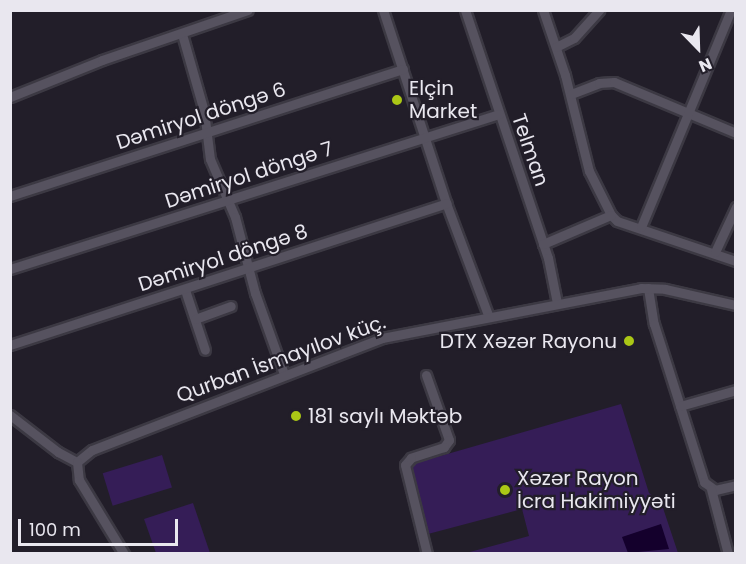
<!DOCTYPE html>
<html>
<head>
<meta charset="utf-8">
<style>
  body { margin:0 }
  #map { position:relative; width:746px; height:564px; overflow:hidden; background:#221e29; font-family:Poppins,sans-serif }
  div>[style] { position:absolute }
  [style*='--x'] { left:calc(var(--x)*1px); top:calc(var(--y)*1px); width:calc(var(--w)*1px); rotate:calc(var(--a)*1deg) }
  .green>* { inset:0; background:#351d57; transform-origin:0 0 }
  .water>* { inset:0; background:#14002c }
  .roads { filter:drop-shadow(2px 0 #3c3943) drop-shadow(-2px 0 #3c3943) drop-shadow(0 2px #3c3943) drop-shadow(0 -2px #3c3943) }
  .minor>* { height:9px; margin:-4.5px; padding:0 4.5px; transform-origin:4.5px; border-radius:4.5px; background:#56525f }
  .dots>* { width:16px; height:16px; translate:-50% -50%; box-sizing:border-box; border:3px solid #221e29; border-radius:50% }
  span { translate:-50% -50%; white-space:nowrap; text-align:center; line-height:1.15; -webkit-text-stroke:4.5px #221e29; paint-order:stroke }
  .poi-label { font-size:20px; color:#e9e7ef }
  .left { translate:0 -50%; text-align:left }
  .right { translate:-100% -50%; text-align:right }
  .street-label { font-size:20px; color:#e9e7ef }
  .frame { position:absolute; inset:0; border:12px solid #e9e7ef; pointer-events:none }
  .north { position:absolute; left:668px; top:18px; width:60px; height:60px; -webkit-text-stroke:4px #221e29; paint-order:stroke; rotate:157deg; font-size:16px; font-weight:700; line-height:24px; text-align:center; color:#e9e7ef }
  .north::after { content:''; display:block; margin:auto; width:21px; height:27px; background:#e9e7ef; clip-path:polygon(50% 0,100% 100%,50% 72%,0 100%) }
  .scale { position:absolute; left:18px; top:519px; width:160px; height:27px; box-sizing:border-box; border:3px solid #e9e7ef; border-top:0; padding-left:8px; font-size:18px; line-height:21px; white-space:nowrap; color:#e9e7ef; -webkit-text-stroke:4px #221e29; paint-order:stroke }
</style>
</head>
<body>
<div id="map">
  <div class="green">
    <i style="clip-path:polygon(621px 404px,649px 493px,661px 502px,678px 553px,466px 553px,529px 536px,522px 509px,428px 534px,409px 465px)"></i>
    <i style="left:162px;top:455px;width:34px;height:62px;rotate:73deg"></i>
    <i style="clip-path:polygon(193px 503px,210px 553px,156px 553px,144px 519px)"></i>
  </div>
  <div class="water">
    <i style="clip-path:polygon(661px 524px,669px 549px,628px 553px,622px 537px)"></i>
  </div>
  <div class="roads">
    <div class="minor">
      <i style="--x:383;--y:10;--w:203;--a:71.9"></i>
      <i style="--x:446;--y:203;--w:120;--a:69.4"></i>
      <i style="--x:465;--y:10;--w:262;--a:71.5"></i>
      <i style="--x:548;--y:258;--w:46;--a:78.7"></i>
      <i style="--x:543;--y:10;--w:69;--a:71.3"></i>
      <i style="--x:565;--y:75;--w:99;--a:76"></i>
      <i style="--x:589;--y:171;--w:49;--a:63.4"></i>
      <i style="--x:611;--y:215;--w:8;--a:45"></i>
      <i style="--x:617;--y:221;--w:126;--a:18.6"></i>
      <i style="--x:182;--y:34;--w:80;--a:74.1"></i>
      <i style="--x:204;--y:111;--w:48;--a:82.9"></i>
      <i style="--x:210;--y:159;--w:63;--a:66.7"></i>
      <i style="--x:235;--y:217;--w:79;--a:75.3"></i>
      <i style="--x:255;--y:293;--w:86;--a:70.3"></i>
      <i style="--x:556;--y:47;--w:20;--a:-27"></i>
      <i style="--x:574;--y:38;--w:38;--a:-48"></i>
      <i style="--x:571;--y:94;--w:30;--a:-21"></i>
      <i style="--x:599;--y:83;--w:15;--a:-4"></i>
      <i style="--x:614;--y:82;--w:132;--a:22.7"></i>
      <i style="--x:10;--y:97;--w:99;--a:-21.9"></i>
      <i style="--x:102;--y:60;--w:154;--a:-18.9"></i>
      <i style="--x:10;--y:196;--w:413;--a:-17.9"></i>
      <i style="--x:641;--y:227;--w:235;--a:-67.5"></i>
      <i style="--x:543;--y:244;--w:74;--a:-23.1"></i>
      <i style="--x:715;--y:252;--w:50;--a:-65"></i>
      <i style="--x:10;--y:269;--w:513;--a:-17.59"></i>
      <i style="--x:648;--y:288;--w:36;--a:81"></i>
      <i style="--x:654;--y:324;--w:166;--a:72.4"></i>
      <i style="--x:704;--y:482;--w:14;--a:36"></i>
      <i style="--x:715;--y:490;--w:22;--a:-13"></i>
      <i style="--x:185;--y:290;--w:63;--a:71.6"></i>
      <i style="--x:195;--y:319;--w:38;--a:-20"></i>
      <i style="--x:10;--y:345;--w:459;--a:-18"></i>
      <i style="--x:426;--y:375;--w:69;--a:70.5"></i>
      <i style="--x:449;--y:440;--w:9;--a:126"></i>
      <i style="--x:444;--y:447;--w:35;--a:162"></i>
      <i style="--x:411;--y:458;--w:9;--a:131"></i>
      <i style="--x:405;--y:465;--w:92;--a:76.1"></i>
      <i style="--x:680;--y:406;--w:58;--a:-15.9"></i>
      <i style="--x:10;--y:415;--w:61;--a:37.6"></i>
      <i style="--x:58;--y:452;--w:21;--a:28"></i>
      <i style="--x:77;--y:462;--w:19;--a:-39"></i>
      <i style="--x:92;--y:450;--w:311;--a:-21.1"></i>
      <i style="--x:382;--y:338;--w:264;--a:-10.9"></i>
      <i style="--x:641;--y:288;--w:24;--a:2"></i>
      <i style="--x:665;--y:289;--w:73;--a:12.7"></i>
      <i style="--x:77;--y:462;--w:18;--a:84"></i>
      <i style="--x:79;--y:480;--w:87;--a:58.7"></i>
      <i style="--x:711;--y:489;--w:67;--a:75.3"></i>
    </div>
  </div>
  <div class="dots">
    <i style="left:397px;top:100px;background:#abc716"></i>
    <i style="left:629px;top:341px;background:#abc716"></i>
    <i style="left:296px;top:416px;background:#abc716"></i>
    <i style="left:505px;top:490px;background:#abc716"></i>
  </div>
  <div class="poi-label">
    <span class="left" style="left:409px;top:100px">Elçin<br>Market</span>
    <span class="right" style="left:617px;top:341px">DTX Xəzər Rayonu</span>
    <span class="left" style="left:308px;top:416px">181 saylı Məktəb</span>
    <span class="left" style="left:517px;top:490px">Xəzər Rayon<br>İcra Hakimiyyəti</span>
  </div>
  <div class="street-label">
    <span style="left:201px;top:116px;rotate:-18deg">Dəmiryol döngə 6</span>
    <span style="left:530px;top:150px;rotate:71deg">Telman</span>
    <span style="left:249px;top:175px;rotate:-18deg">Dəmiryol döngə 7</span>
    <span style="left:223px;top:258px;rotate:-18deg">Dəmiryol döngə 8</span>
    <span style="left:281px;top:359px;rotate:-20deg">Qurban İsmayılov küç.</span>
  </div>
  <div class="frame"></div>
  <div class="north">N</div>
  <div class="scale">100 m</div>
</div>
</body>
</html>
